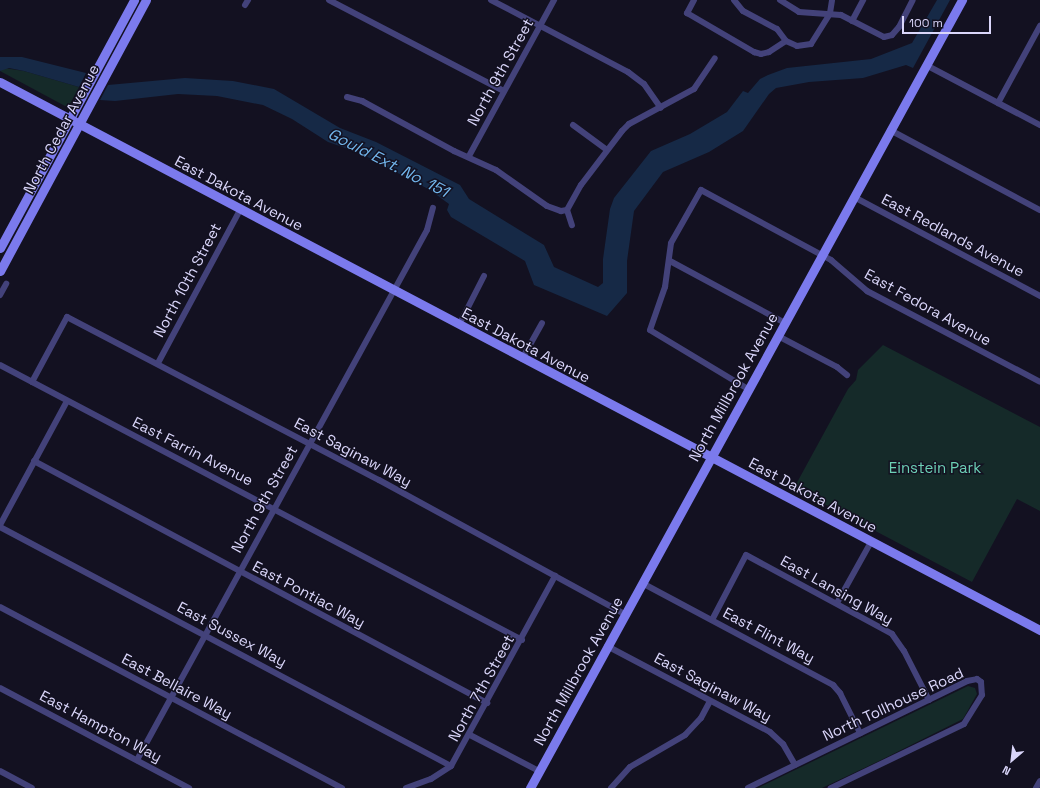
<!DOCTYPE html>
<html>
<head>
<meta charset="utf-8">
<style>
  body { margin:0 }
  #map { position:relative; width:1040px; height:788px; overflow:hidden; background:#131121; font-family:"Space Grotesk",sans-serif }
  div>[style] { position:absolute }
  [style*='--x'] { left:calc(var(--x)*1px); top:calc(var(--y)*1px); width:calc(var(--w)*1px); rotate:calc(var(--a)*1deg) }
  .green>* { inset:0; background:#152a29 }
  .water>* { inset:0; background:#162946 }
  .street>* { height:6px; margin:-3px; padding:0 3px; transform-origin:3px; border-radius:3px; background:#43427a }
  .secondary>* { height:9px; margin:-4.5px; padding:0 4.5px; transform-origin:4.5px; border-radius:4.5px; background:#7b7aed }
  span { translate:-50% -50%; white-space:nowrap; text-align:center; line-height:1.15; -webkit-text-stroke:3px #131121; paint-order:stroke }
  .street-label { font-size:15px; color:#dad6fa }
  .park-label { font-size:15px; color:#6cd0b5 }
  .water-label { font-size:16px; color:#72b6ec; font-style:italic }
  .north { position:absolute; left:992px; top:740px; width:40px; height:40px; -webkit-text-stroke:3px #131121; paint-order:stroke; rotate:208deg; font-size:11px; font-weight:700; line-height:16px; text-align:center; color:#dad6fa }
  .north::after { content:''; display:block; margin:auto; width:14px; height:18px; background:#dad6fa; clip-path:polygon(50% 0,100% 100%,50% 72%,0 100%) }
  .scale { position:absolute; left:902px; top:16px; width:89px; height:18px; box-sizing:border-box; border:2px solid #dad6fa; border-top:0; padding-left:5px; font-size:12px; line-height:14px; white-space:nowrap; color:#dad6fa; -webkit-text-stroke:3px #131121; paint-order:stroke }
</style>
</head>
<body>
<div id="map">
  <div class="green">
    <i style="clip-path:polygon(4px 68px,24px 71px,79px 87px,70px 104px,65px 106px,0 71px)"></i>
    <i style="clip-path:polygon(883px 345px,1040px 427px,1040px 511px,1017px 499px,972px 582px,794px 488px,848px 389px,856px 380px,858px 370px)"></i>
    <i style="clip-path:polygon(968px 686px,975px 688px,977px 694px,963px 719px,881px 760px,822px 788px,758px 788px)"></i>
  </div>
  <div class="water">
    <i style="clip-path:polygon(937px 0,950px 0,913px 68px,906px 65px,863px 78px,809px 82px,776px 88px,769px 94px,743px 131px,709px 152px,663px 172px,634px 211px,627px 261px,627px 293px,607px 316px,534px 285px,525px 261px,451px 217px,447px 210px,449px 204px,430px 190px,360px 153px,328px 142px,292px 119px,263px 105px,217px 96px,178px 94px,115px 101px,100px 100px,108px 85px,185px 78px,233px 81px,274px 89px,340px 128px,376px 142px,460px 185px,469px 199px,544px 245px,554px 267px,598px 287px,603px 283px,603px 259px,610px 209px,614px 198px,651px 151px,690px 134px,727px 112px,743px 91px,748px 93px,760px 79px,768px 75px,787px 68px,871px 59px,912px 43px)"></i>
    <i style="clip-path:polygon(0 57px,22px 57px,86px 73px,79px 87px,24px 71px,9px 68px,0 71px)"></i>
  </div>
  <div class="street">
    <i style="--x:329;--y:0;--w:197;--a:27.5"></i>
    <i style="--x:491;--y:0;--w:155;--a:27.7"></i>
    <i style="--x:628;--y:72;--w:20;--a:37"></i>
    <i style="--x:644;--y:84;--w:29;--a:55"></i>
    <i style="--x:694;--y:0;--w:15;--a:118"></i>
    <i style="--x:687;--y:13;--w:78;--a:30.2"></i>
    <i style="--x:754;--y:52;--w:7;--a:16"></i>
    <i style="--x:761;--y:54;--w:8;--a:-14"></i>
    <i style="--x:769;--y:52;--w:20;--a:-33"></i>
    <i style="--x:734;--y:0;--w:14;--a:51"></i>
    <i style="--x:743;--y:11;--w:38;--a:28"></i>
    <i style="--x:777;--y:29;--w:15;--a:53"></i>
    <i style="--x:786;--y:41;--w:12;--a:24"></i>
    <i style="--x:797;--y:46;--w:14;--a:-8"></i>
    <i style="--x:811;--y:44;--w:36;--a:-58"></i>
    <i style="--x:830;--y:13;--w:13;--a:-81"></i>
    <i style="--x:780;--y:0;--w:22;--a:32"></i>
    <i style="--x:799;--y:12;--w:42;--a:4.1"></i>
    <i style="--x:841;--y:15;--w:48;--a:27.1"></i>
    <i style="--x:884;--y:37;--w:8;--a:-14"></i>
    <i style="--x:892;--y:35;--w:11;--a:-49"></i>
    <i style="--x:899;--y:27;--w:30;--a:-63"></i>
    <i style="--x:245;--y:5;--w:6;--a:-59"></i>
    <i style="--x:852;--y:21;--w:24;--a:-62"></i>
    <i style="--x:926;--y:65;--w:129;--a:27.8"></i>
    <i style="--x:347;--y:97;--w:16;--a:15"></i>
    <i style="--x:362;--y:101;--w:105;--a:28.5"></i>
    <i style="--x:454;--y:151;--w:46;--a:24.3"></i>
    <i style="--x:496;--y:170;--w:62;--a:35.2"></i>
    <i style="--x:547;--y:206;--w:15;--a:20"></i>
    <i style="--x:561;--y:211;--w:6;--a:-9"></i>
    <i style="--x:998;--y:103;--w:88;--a:-61.4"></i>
    <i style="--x:573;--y:125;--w:42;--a:36.3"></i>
    <i style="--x:890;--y:130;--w:170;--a:28.1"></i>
    <i style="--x:469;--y:156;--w:178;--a:-61.4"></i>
    <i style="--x:854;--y:197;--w:211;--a:28"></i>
    <i style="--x:567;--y:210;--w:29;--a:-61"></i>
    <i style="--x:581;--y:185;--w:68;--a:-52.8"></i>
    <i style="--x:622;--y:131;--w:10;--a:-45"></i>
    <i style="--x:629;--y:124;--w:74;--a:-28.3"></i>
    <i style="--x:694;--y:89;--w:37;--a:-56"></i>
    <i style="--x:567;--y:210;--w:16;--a:72"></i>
    <i style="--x:670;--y:261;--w:131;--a:28.3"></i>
    <i style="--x:0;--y:295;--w:13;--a:-61"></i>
    <i style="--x:459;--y:325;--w:55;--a:-63"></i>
    <i style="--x:778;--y:336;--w:67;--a:27.7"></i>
    <i style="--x:837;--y:367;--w:13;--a:39"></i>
    <i style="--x:522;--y:359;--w:41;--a:-60.9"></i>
    <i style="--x:158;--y:363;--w:174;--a:-61.8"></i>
    <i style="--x:0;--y:365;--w:590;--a:27.78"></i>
    <i style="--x:32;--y:382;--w:74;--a:-61.7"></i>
    <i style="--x:67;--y:317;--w:352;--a:27.6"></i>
    <i style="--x:379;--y:480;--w:280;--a:28.6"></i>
    <i style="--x:748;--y:389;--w:114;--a:-149"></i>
    <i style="--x:650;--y:330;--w:46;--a:-70.8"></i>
    <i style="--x:665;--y:287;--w:44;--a:-82.2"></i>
    <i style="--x:671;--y:243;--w:61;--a:-60.5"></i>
    <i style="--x:701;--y:190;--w:148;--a:28.3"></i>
    <i style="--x:831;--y:260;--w:48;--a:40.7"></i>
    <i style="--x:867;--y:291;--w:195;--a:27.7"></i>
    <i style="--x:34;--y:461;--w:514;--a:28.11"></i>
    <i style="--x:0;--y:525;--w:141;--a:-61.6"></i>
    <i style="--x:0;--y:527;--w:510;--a:27.92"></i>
    <i style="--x:642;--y:583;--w:217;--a:28.1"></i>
    <i style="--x:833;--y:685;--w:11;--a:49"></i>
    <i style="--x:840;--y:693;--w:45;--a:63.4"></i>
    <i style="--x:837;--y:603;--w:70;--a:-60.9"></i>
    <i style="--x:0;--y:607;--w:387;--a:27.9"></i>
    <i style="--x:712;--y:620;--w:73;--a:-62.4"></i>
    <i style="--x:746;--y:555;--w:166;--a:28.4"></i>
    <i style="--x:892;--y:634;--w:21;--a:55"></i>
    <i style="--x:904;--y:651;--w:55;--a:63"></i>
    <i style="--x:607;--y:646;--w:184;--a:27.8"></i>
    <i style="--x:770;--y:732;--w:18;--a:43"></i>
    <i style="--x:783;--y:744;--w:24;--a:60"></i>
    <i style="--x:0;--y:688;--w:214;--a:27.9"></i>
    <i style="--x:470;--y:735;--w:78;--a:27.6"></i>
    <i style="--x:137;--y:760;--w:604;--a:-61.31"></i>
    <i style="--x:427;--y:230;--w:23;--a:-75"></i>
    <i style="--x:0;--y:771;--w:36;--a:28"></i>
    <i style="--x:406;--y:788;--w:27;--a:-20"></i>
    <i style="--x:431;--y:779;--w:24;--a:-33"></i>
    <i style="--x:451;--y:766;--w:217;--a:-61.3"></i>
    <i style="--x:611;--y:788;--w:28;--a:-48"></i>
    <i style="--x:630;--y:767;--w:64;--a:-30.2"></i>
    <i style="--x:685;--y:735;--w:23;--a:-47"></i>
    <i style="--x:701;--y:718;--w:19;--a:-62"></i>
    <i style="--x:748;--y:788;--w:244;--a:-26"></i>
    <i style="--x:967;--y:681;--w:10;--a:-11"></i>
    <i style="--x:977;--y:679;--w:5;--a:37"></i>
    <i style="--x:981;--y:682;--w:13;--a:86"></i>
    <i style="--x:982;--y:695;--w:34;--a:122"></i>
    <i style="--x:964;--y:724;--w:148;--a:154.3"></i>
    <i style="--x:1036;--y:788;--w:8;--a:-60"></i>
  </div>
  <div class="secondary">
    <i style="--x:0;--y:82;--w:1176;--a:27.79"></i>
    <i style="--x:0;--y:248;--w:282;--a:-61.6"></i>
    <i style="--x:0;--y:271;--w:308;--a:-61.7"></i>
    <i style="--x:530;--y:788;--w:899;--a:-61.27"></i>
  </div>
  <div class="street-label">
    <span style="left:500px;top:72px;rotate:-61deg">North 9th Street</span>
    <span style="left:61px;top:129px;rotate:-62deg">North Cedar Avenue</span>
    <span style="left:239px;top:193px;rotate:28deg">East Dakota Avenue</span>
    <span style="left:953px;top:235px;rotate:28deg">East Redlands Avenue</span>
    <span style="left:187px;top:280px;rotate:-62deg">North 10th Street</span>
    <span style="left:928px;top:307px;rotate:29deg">East Fedora Avenue</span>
    <span style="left:526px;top:345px;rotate:28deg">East Dakota Avenue</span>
    <span style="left:733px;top:387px;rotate:-61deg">North Millbrook Avenue</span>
    <span style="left:193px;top:451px;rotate:27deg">East Farrin Avenue</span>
    <span style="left:353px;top:452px;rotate:28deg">East Saginaw Way</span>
    <span style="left:813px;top:495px;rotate:28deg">East Dakota Avenue</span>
    <span style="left:264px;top:499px;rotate:-61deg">North 9th Street</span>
    <span style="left:837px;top:590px;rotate:29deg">East Lansing Way</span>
    <span style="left:309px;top:594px;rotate:28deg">East Pontiac Way</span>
    <span style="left:232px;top:634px;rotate:28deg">East Sussex Way</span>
    <span style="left:769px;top:635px;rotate:28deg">East Flint Way</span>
    <span style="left:578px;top:671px;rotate:-61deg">North Millbrook Avenue</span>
    <span style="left:177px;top:686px;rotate:28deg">East Bellaire Way</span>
    <span style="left:713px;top:687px;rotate:28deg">East Saginaw Way</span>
    <span style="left:481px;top:688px;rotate:-61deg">North 7th Street</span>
    <span style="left:893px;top:704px;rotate:-25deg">North Tollhouse Road</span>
    <span style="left:101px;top:726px;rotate:28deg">East Hampton Way</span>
  </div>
  <div class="park-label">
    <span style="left:935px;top:468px">Einstein Park</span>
  </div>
  <div class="water-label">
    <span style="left:388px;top:163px;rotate:27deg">Gould Ext. No. 151</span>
  </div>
  <div class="north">N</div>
  <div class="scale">100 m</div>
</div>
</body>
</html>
